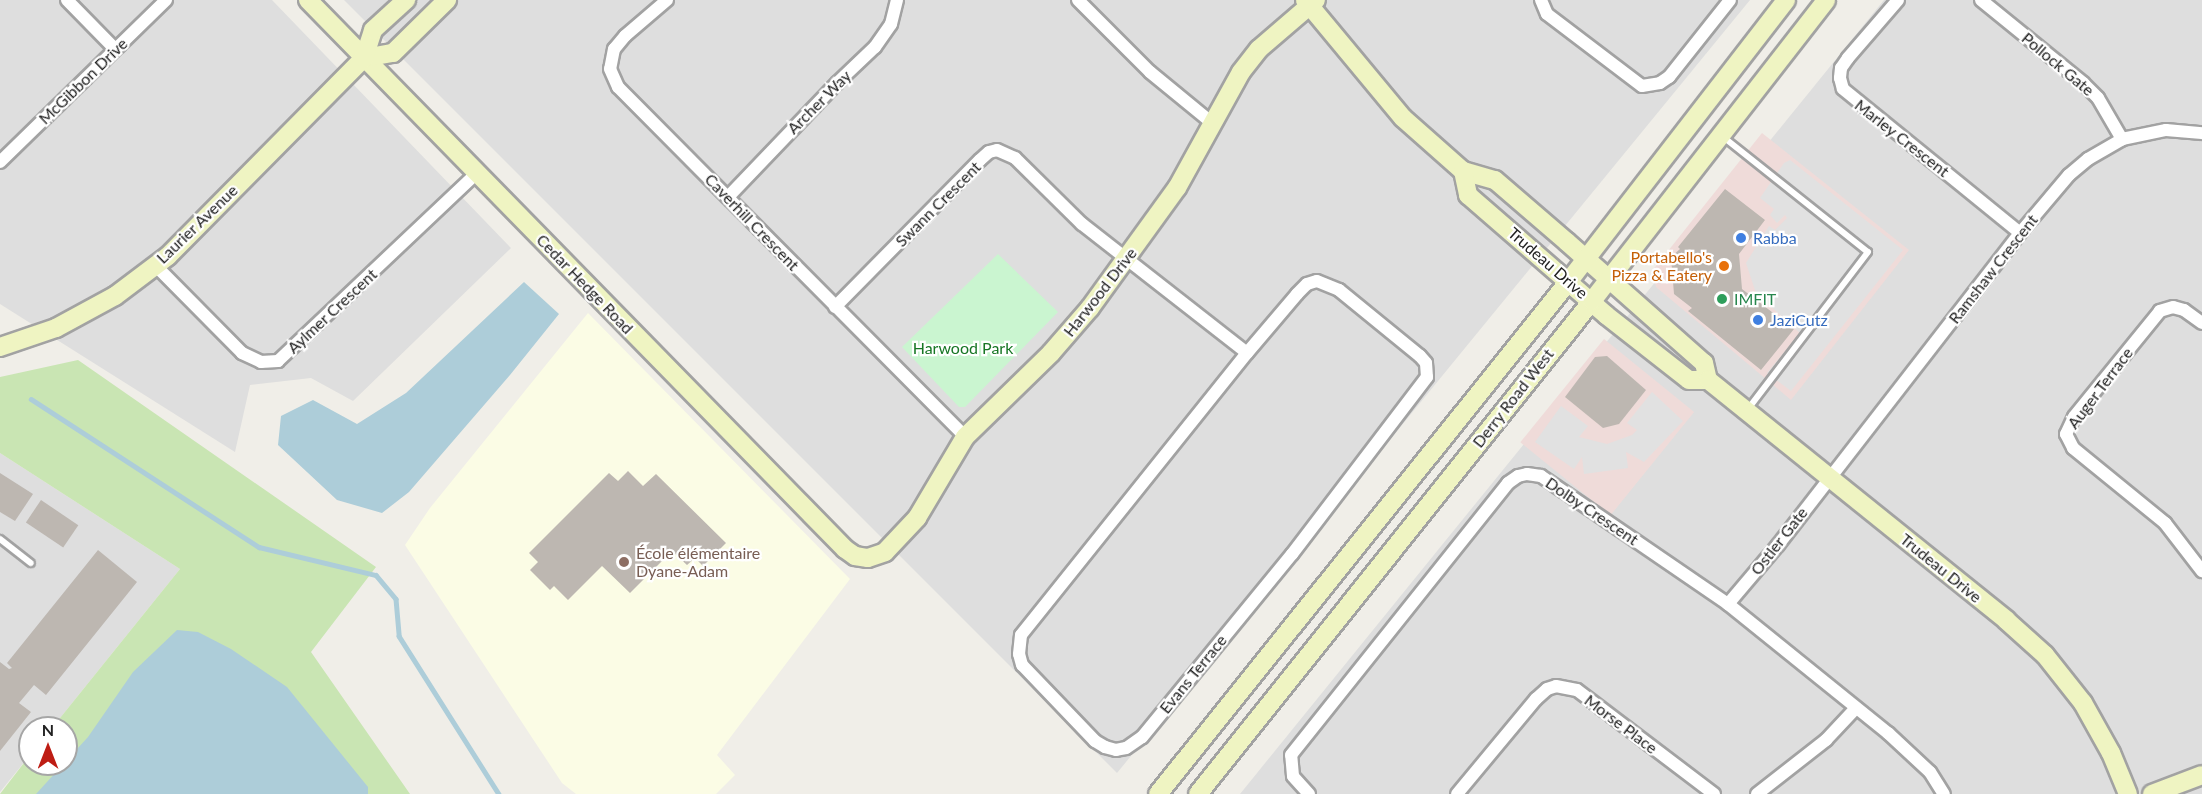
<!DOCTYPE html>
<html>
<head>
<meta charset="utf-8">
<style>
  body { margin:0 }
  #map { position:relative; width:2202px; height:794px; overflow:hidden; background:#f0eee8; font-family:Lato,sans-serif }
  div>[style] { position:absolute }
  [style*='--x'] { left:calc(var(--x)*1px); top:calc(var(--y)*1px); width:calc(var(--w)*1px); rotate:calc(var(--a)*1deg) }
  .residential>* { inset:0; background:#dedede }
  .commercial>* { inset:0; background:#efdbd9; transform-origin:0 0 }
  .education>* { inset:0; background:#fbfce5 }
  .grass>* { inset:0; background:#c9e5b3 }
  .park>* { inset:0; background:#caf5d0 }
  .parking>* { inset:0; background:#e1e1e1 }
  .water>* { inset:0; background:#adcdd9 }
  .stream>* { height:4.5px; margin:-2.25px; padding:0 2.25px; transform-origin:2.25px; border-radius:2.25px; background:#adcdd9 }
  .building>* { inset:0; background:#bdb7b1; transform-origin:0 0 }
  .roads { filter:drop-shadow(2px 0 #a2a2a2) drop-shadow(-2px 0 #a2a2a2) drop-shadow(0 2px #a2a2a2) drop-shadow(0 -2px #a2a2a2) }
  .lane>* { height:6px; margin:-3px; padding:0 3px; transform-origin:3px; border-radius:3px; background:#fff }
  .street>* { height:12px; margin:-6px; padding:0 6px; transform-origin:6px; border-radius:6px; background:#fff }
  .secondary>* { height:18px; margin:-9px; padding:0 9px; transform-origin:9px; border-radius:9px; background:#eff4c2 }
  .dots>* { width:16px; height:16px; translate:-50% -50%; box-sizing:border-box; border:3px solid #fff; border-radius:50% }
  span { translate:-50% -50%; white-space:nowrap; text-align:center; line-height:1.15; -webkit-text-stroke:4.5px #fff; paint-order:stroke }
  .street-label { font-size:16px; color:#212121 }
  .shop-label { font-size:16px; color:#366cbe }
  .left { translate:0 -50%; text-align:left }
  .food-label { font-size:16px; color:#c56008 }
  .right { translate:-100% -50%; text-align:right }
  .leisure-label { font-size:16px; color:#27864d }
  .park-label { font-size:16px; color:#177624 }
  .education-label { font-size:16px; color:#785e54 }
  .north { position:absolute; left:18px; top:716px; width:60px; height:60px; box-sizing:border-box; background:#fff; border:2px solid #a6a6a6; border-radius:50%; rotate:0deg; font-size:16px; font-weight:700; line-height:24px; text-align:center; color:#212121 }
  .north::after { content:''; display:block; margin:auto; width:21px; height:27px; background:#be1d14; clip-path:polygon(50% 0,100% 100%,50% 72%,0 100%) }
</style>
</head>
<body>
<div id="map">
  <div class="residential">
    <i style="clip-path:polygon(0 0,272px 0,511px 248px,353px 401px,311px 378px,250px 385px,235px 452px,0 304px)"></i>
    <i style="clip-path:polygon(344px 0,1750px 0,1117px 773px)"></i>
    <i style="clip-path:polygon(1884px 0,2202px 0,2202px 794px,1240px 794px)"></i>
    <i style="clip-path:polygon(0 453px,180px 569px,52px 728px,30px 728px,30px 755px,0 792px)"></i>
  </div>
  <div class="commercial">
    <i style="clip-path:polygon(1762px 133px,1909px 250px,1791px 400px,1656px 287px,1652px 271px)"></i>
    <i style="left:1604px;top:339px;width:116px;height:133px;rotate:39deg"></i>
  </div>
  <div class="education">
    <i style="clip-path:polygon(588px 313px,850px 579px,717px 755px,735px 775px,716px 794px,576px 794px,562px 783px,405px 545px,430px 508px)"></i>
  </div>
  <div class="grass">
    <i style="clip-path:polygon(78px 360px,376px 567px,311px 652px,410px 794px,0 794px,30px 755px,30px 764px,66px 764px,66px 728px,52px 728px,180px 569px,0 453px,0 377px)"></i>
  </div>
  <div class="park">
    <i style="clip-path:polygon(998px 254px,1058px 312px,965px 407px,959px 407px,902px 347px)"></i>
  </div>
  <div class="parking">
    <i style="clip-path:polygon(1790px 160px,1903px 250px,1791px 391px,1767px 373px,1800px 333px,1756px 293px,1746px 263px,1769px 226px,1775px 230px,1787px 218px,1785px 215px,1777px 223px,1770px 215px,1774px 209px,1760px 198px,1784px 163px)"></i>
    <i style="clip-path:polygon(1652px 392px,1683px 421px,1644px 462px,1626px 452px,1628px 468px,1584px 474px,1582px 457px,1574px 469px,1535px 442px,1561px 406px,1588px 426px,1579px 437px,1607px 444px,1632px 435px,1637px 430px,1627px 423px)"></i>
  </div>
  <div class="water">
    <i style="clip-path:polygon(524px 282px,559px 314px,510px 375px,409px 492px,382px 513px,337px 500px,278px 445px,281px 416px,313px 400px,357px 424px,406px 393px)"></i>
    <i style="clip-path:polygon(177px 630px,198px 632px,231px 649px,287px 687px,368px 787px,368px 794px,36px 794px,88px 737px,133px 672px)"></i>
  </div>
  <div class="stream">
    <i style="--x:31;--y:399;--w:272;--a:33"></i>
    <i style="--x:259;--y:547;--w:120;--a:13.5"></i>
    <i style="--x:376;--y:575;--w:31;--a:50"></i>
    <i style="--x:396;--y:599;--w:37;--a:85"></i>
    <i style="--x:399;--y:636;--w:187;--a:57.7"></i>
  </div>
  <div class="building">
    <i style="clip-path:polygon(1725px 189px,1765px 220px,1739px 254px,1742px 289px,1794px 329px,1761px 370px,1688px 311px,1692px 308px,1674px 294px,1671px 257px,1680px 249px,1678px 247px)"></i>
    <i style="clip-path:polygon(1607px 356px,1646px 390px,1619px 424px,1603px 428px,1565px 397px,1595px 357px)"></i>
    <i style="clip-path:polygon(628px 471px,643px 486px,656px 474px,726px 543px,703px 566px,695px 558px,687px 565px,672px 551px,630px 593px,602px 566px,568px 600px,554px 586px,550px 590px,530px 570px,538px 562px,529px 553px,609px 473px,618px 481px)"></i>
    <i style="clip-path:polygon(0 473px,33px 494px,15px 521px,0 512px)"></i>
    <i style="left:41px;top:500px;width:45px;height:27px;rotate:34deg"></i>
    <i style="clip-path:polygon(98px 550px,137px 582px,46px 695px,34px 685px,19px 703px,31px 712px,0 751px,0 662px,9px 669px,12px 668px,7px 663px)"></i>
  </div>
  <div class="roads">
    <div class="lane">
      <i style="--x:1722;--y:136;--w:186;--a:38.5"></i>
      <i style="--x:1868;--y:252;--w:199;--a:127.4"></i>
      <i style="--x:0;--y:539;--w:39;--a:38"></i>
    </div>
    <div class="street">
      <i style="--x:67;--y:0;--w:69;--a:45.6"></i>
      <i style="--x:667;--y:0;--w:55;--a:139.4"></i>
      <i style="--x:625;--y:36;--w:17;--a:130"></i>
      <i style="--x:614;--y:49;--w:20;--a:101"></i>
      <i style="--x:610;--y:69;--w:20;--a:66"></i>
      <i style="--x:618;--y:87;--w:493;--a:45.2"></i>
      <i style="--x:1078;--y:0;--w:102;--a:45"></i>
      <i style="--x:1150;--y:72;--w:79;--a:39.3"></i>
      <i style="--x:1541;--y:0;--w:15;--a:67"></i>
      <i style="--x:1547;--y:14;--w:119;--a:37.2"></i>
      <i style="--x:1642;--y:86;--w:18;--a:-9"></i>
      <i style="--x:1660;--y:83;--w:11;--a:-34"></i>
      <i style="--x:1669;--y:77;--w:98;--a:-51.6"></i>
      <i style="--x:1898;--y:0;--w:77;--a:130.8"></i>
      <i style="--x:1848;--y:58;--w:12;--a:125"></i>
      <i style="--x:1841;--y:68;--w:10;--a:96"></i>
      <i style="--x:1840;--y:78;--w:11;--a:75"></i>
      <i style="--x:1843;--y:89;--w:228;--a:39.1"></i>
      <i style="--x:1981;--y:0;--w:132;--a:39.1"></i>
      <i style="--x:2083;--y:83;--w:21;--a:45"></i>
      <i style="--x:2098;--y:98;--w:48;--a:59.7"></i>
      <i style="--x:0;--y:162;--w:232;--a:-44.3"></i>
      <i style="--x:728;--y:197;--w:158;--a:-46.3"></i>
      <i style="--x:837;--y:83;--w:52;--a:-43.5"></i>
      <i style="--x:875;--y:47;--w:28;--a:-55"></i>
      <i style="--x:891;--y:24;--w:25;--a:-76"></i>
      <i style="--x:155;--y:265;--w:124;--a:45.3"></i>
      <i style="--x:242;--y:353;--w:21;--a:25"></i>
      <i style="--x:261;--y:362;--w:17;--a:-3"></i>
      <i style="--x:278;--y:361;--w:274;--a:-43.4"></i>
      <i style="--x:1317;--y:281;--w:24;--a:22"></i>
      <i style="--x:1339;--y:290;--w:104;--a:39.2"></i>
      <i style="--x:1420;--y:356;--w:9;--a:49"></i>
      <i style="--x:1426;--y:363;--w:14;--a:86"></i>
      <i style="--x:1427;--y:377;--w:223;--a:127.3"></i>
      <i style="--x:1292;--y:554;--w:237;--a:129.3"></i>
      <i style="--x:1142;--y:737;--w:19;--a:145"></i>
      <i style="--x:1126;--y:748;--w:10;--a:169"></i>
      <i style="--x:1116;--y:750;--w:11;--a:-165"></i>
      <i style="--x:1105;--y:747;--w:12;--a:-149"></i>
      <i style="--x:1095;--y:741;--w:105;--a:-133.8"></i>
      <i style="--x:1022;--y:665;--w:11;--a:-105"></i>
      <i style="--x:1019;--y:654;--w:19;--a:-84"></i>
      <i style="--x:1021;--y:635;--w:361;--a:-51.3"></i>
      <i style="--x:1247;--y:353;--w:77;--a:-49.7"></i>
      <i style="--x:1297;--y:294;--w:14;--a:-45"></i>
      <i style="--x:1307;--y:284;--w:10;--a:-17"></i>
      <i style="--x:835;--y:307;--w:206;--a:-45.4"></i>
      <i style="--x:980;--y:160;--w:12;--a:-42"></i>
      <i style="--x:989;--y:152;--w:8;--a:-14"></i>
      <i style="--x:997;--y:150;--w:20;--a:24"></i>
      <i style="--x:1015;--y:158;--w:94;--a:44.6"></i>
      <i style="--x:1082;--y:224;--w:209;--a:38"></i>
      <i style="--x:2202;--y:323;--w:22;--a:-144"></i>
      <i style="--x:2184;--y:310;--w:11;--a:-165"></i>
      <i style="--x:2173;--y:307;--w:14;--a:163"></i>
      <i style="--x:2160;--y:311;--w:136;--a:129.1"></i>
      <i style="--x:2074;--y:417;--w:19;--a:115"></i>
      <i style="--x:2066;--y:434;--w:16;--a:63"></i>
      <i style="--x:2073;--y:448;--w:119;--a:39.2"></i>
      <i style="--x:2165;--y:523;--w:61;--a:52.4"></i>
      <i style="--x:1728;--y:604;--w:77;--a:-49.7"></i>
      <i style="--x:1778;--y:545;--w:395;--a:-52.2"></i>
      <i style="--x:2020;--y:233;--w:76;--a:-49.8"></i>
      <i style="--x:2069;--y:175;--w:25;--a:-40"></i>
      <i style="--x:2088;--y:159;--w:39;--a:-30"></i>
      <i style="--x:2122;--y:139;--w:45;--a:-11.6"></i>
      <i style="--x:2166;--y:130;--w:36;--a:5"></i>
      <i style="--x:1309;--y:794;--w:24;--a:-132"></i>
      <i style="--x:1293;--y:776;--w:21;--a:-95"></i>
      <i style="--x:1291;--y:755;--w:348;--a:-51.4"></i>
      <i style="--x:1508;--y:483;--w:12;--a:-35"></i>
      <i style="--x:1518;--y:476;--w:9;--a:-13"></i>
      <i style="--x:1527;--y:474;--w:14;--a:8"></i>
      <i style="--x:1541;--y:476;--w:227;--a:34.4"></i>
      <i style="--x:1728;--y:604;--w:206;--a:38.9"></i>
      <i style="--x:1888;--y:733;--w:57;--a:42.9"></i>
      <i style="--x:1930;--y:772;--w:26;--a:58"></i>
      <i style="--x:1457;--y:794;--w:124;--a:-50.3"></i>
      <i style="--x:1536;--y:699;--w:15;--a:-42"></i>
      <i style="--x:1547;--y:689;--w:9;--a:-18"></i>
      <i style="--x:1556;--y:686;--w:21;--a:11"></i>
      <i style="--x:1577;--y:690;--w:172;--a:37.2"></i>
      <i style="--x:1757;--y:794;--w:88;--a:-38"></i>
      <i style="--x:1826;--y:740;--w:42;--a:-46.9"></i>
    </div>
    <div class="secondary">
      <i style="--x:308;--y:0;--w:768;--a:45.63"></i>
      <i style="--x:845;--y:549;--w:12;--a:35"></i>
      <i style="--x:855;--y:556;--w:13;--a:9"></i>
      <i style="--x:868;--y:558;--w:18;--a:-19"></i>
      <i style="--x:885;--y:552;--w:47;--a:-46.7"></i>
      <i style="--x:917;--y:518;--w:94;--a:-59.3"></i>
      <i style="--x:965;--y:437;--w:120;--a:-44.3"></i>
      <i style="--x:1051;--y:353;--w:60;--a:-49.1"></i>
      <i style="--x:1090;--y:308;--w:148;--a:-54.1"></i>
      <i style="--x:1177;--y:188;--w:132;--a:-61.1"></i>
      <i style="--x:1241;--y:72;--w:29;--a:-52"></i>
      <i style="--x:1259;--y:49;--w:75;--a:-40.7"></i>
      <i style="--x:1305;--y:0;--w:153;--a:50.3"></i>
      <i style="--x:1403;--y:118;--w:80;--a:41.5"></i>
      <i style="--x:1463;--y:171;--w:33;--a:16"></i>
      <i style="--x:1495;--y:180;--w:95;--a:40.7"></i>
      <i style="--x:1567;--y:242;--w:183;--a:41.5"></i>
      <i style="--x:1704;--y:363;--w:17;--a:77"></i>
      <i style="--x:364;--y:58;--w:29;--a:-10"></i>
      <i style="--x:393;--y:53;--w:76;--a:-44.5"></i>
      <i style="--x:1463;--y:171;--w:25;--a:78"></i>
      <i style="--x:1468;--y:195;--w:183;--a:41"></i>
      <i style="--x:1606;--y:315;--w:105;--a:38.1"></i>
      <i style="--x:1689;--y:380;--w:19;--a:0"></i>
      <i style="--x:1708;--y:380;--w:383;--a:38.8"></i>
      <i style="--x:2006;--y:620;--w:52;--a:41.9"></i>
      <i style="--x:2045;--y:655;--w:61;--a:51.6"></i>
      <i style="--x:2083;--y:703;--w:57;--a:60.8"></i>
      <i style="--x:2111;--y:753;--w:44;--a:67.5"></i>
      <i style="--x:0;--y:347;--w:59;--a:-18.7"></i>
      <i style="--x:56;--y:328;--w:67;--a:-28.5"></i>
      <i style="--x:115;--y:296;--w:66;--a:-37"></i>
      <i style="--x:168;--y:256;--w:279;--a:-45.3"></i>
      <i style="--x:364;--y:58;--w:29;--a:-72"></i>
      <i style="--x:373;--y:30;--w:45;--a:-42.3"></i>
      <i style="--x:1158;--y:794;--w:657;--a:-51.3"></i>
      <i style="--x:1569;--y:281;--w:355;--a:-52.3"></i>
      <i style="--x:1198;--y:794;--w:631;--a:-51.37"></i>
      <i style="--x:1592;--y:301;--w:381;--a:-52.1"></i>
      <i style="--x:2152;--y:794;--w:53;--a:-20.8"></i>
    </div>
  </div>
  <div class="dots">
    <i style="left:1741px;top:238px;background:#3f7fe0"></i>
    <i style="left:1724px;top:266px;background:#e8710a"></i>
    <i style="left:1722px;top:299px;background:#2e9e5b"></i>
    <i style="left:1758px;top:320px;background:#3f7fe0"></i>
    <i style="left:624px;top:562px;background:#8d6e63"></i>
  </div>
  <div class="street-label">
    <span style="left:2058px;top:64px;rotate:40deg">Pollock Gate</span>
    <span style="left:83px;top:81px;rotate:-44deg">McGibbon Drive</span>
    <span style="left:819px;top:102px;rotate:-45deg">Archer Way</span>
    <span style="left:1902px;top:138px;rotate:38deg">Marley Crescent</span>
    <span style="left:938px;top:204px;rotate:-45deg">Swann Crescent</span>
    <span style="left:752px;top:222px;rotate:46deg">Caverhill Crescent</span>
    <span style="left:197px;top:224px;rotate:-44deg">Laurier Avenue</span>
    <span style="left:1548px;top:263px;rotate:41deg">Trudeau Drive</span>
    <span style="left:1993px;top:269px;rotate:-52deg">Ramshaw Crescent</span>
    <span style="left:585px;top:284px;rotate:46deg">Cedar Hedge Road</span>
    <span style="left:1100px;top:292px;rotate:-52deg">Harwood Drive</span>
    <span style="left:332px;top:311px;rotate:-43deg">Aylmer Crescent</span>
    <span style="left:2100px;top:388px;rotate:-53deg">Auger Terrace</span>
    <span style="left:1513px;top:398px;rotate:-52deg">Derry Road West</span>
    <span style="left:1592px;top:511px;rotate:34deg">Dolby Crescent</span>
    <span style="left:1779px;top:541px;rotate:-52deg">Ostler Gate</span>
    <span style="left:1941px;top:568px;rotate:39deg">Trudeau Drive</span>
    <span style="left:1193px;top:674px;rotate:-51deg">Evans Terrace</span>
    <span style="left:1621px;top:724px;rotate:37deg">Morse Place</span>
  </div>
  <div class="shop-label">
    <span class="left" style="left:1753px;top:238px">Rabba</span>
    <span class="left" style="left:1770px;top:320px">JaziCutz</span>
  </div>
  <div class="food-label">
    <span class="right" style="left:1712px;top:266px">Portabello's<br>Pizza &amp; Eatery</span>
  </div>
  <div class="leisure-label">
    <span class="left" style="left:1734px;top:299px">IMFIT</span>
  </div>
  <div class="park-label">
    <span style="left:963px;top:348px">Harwood Park</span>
  </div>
  <div class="education-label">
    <span class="left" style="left:636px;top:562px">École élémentaire<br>Dyane-Adam</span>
  </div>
  <div class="north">N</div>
</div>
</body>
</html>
